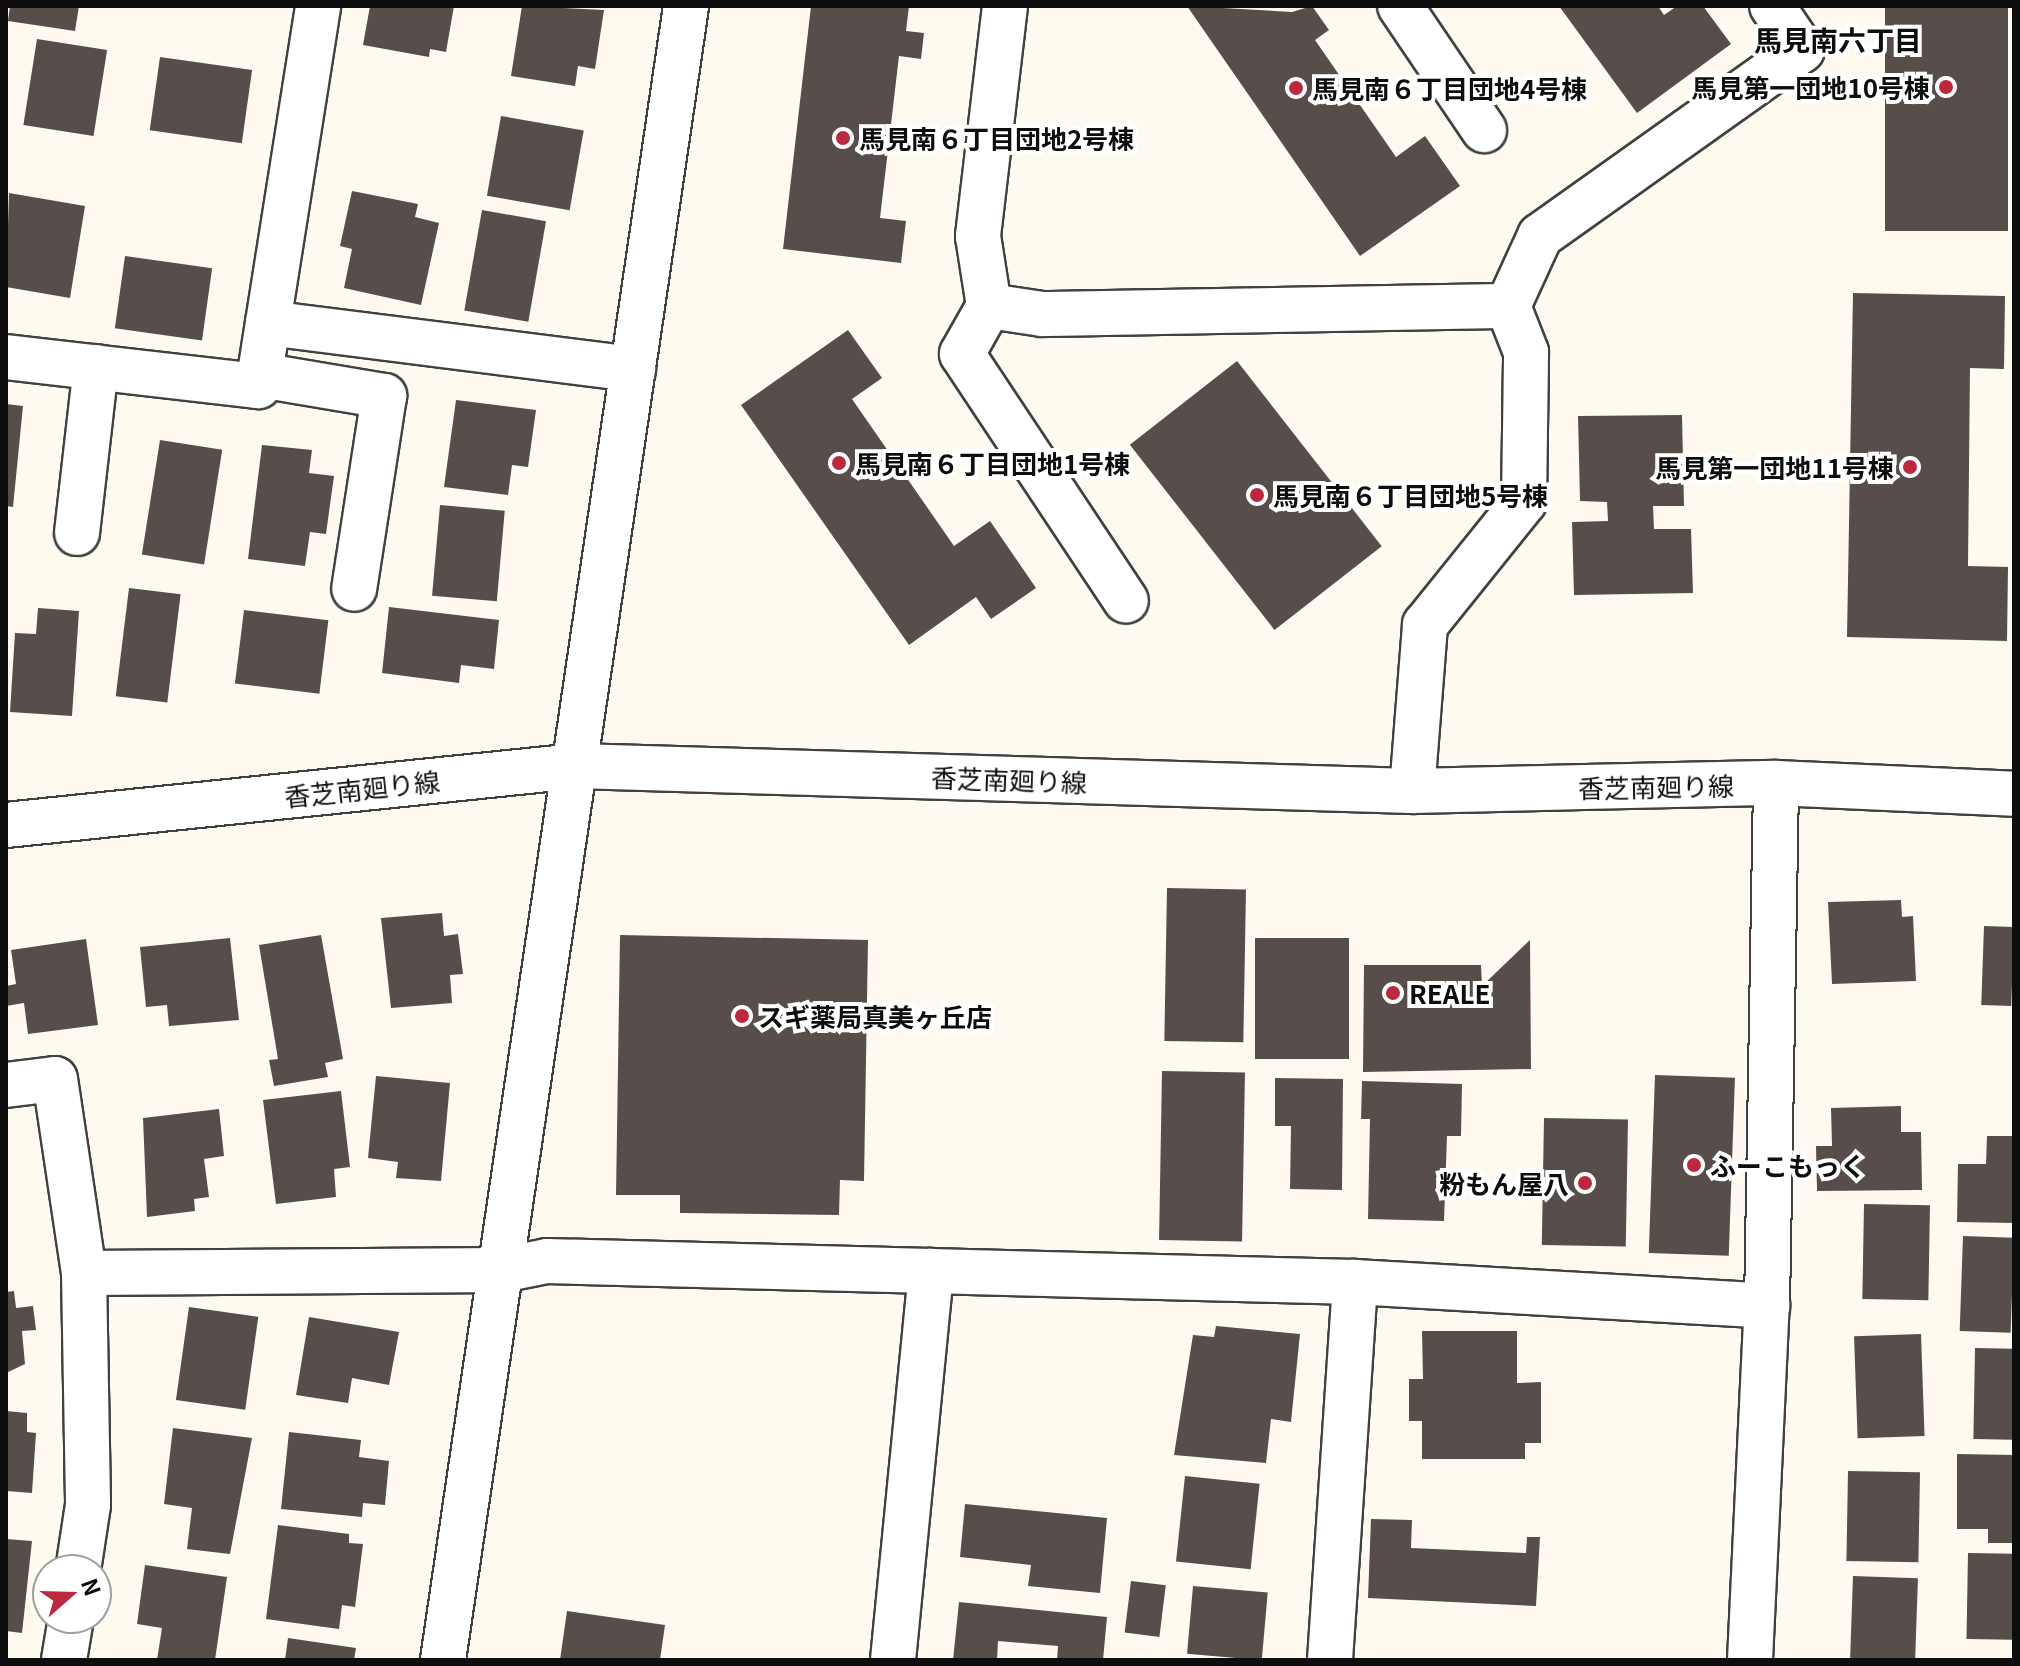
<!DOCTYPE html>
<html>
<head>
<meta charset="utf-8">
<style>
  body { margin:0 }
  #map { position:relative; width:2020px; height:1666px; overflow:hidden; background:#fffaf0; font-family:Georgia,"Noto Sans JP",serif }
  div>[style] { position:absolute }
  [style*='--x'] { left:calc(var(--x)*1px); top:calc(var(--y)*1px); width:calc(var(--w)*1px); rotate:calc(var(--a)*1deg) }
  .building>* { inset:0; background:#574e4b; transform-origin:0 0 }
  .roads { filter:drop-shadow(2px 0 #414141) drop-shadow(-2px 0 #414141) drop-shadow(0 2px #414141) drop-shadow(0 -2px #414141) }
  .minor>* { height:44px; margin:-22px; padding:0 22px; transform-origin:22px; border-radius:22px; background:#fff }
  .dots>* { width:22px; height:22px; translate:-50% -50%; box-sizing:border-box; border:4px solid #fff; border-radius:50% }
  span { translate:-50% -50%; white-space:nowrap; text-align:center; line-height:1.15; -webkit-text-stroke:8px #fff; paint-order:stroke }
  .poi-label { font-size:26px; color:#0e0e0e; font-weight:700 }
  .right { translate:-100% -50%; text-align:right }
  .left { translate:0 -50%; text-align:left }
  .street-label { font-size:26px; color:#0e0e0e }
  .neighbourhood-label { font-size:28px; color:#0e0e0e; font-weight:700 }
  .frame { position:absolute; inset:0; border:8px solid #0e0e0e; pointer-events:none }
  .north { position:absolute; left:32px; top:1554px; width:80px; height:80px; box-sizing:border-box; background:#fff; border:2px solid #9f9f9f; border-radius:50%; rotate:70deg; font-size:22px; font-weight:700; line-height:32px; text-align:center; color:#0e0e0e }
  .north::after { content:''; display:block; margin:auto; width:28px; height:36px; background:#bc293f; clip-path:polygon(50% 0,100% 100%,50% 72%,0 100%) }
</style>
</head>
<body>
<div id="map">
  <div class="building">
    <i style="clip-path:polygon(10px 6px,79px 6px,75px 31px,8px 21px)"></i>
    <i style="clip-path:polygon(370px 6px,454px 6px,446px 52px,430px 49px,429px 57px,363px 45px)"></i>
    <i style="clip-path:polygon(522px 6px,604px 10px,595px 69px,578px 66px,575px 86px,511px 76px)"></i>
    <i style="clip-path:polygon(811px 6px,909px 6px,906px 31px,924px 33px,921px 59px,899px 56px,880px 218px,906px 221px,901px 263px,783px 249px)"></i>
    <i style="clip-path:polygon(1187px 6px,1292px 12px,1312px 6px,1329px 30px,1315px 40px,1396px 157px,1425px 136px,1460px 186px,1360px 256px)"></i>
    <i style="clip-path:polygon(1559px 6px,1658px 6px,1664px 15px,1677px 6px,1703px 6px,1731px 44px,1637px 113px)"></i>
    <i style="left:1885px;top:6px;width:123px;height:225px"></i>
    <i style="left:37px;top:39px;width:71px;height:87px;rotate:9deg"></i>
    <i style="left:160px;top:57px;width:93px;height:74px;rotate:8deg"></i>
    <i style="left:501px;top:116px;width:84px;height:81px;rotate:10deg"></i>
    <i style="clip-path:polygon(352px 191px,418px 204px,415px 217px,439px 223px,421px 305px,344px 288px,352px 249px,340px 246px)"></i>
    <i style="clip-path:polygon(9px 193px,85px 206px,70px 298px,6px 287px)"></i>
    <i style="left:482px;top:210px;width:65px;height:102px;rotate:10deg"></i>
    <i style="left:125px;top:256px;width:88px;height:73px;rotate:8deg"></i>
    <i style="clip-path:polygon(1853px 293px,2005px 296px,2004px 369px,1970px 368px,1968px 566px,2008px 567px,2007px 641px,1847px 637px)"></i>
    <i style="clip-path:polygon(848px 330px,882px 378px,852px 399px,954px 546px,990px 521px,1036px 588px,991px 619px,976px 597px,909px 645px,741px 405px)"></i>
    <i style="left:1237px;top:361px;width:235px;height:136px;rotate:52deg"></i>
    <i style="clip-path:polygon(456px 400px,536px 410px,528px 467px,512px 465px,508px 495px,444px 487px)"></i>
    <i style="clip-path:polygon(6px 404px,23px 406px,13px 507px,6px 506px)"></i>
    <i style="clip-path:polygon(1682px 415px,1684px 506px,1653px 506px,1654px 529px,1691px 529px,1693px 593px,1574px 595px,1572px 522px,1608px 521px,1607px 502px,1580px 501px,1578px 416px)"></i>
    <i style="left:160px;top:440px;width:63px;height:116px;rotate:9deg"></i>
    <i style="clip-path:polygon(262px 445px,312px 450px,309px 473px,334px 476px,326px 534px,310px 532px,305px 566px,248px 559px)"></i>
    <i style="left:440px;top:505px;width:65px;height:91px;rotate:5deg"></i>
    <i style="left:129px;top:588px;width:52px;height:109px;rotate:7deg"></i>
    <i style="clip-path:polygon(389px 607px,499px 620px,494px 669px,461px 665px,459px 683px,382px 673px)"></i>
    <i style="clip-path:polygon(38px 608px,79px 611px,72px 716px,10px 712px,15px 633px,36px 634px)"></i>
    <i style="left:244px;top:610px;width:85px;height:74px;rotate:7deg"></i>
    <i style="left:1167px;top:888px;width:79px;height:153px;rotate:1deg"></i>
    <i style="clip-path:polygon(1901px 900px,1902px 917px,1913px 916px,1916px 981px,1832px 984px,1828px 902px)"></i>
    <i style="clip-path:polygon(442px 913px,444px 936px,458px 934px,463px 974px,450px 975px,452px 1003px,391px 1008px,381px 918px)"></i>
    <i style="left:1984px;top:926px;width:30px;height:79px;rotate:2deg"></i>
    <i style="clip-path:polygon(321px 935px,343px 1059px,325px 1063px,328px 1077px,274px 1086px,269px 1060px,278px 1059px,259px 945px)"></i>
    <i style="clip-path:polygon(620px 935px,868px 940px,864px 1181px,840px 1180px,839px 1215px,680px 1213px,680px 1195px,616px 1195px)"></i>
    <i style="clip-path:polygon(230px 938px,239px 1020px,169px 1026px,167px 1005px,146px 1007px,140px 947px)"></i>
    <i style="left:1255px;top:938px;width:94px;height:121px"></i>
    <i style="clip-path:polygon(86px 939px,98px 1025px,28px 1034px,24px 1003px,6px 1006px,6px 986px,16px 984px,11px 950px)"></i>
    <i style="clip-path:polygon(1530px 940px,1531px 1069px,1363px 1072px,1364px 965px,1481px 965px,1482px 986px)"></i>
    <i style="left:1162px;top:1071px;width:83px;height:169px;rotate:1deg"></i>
    <i style="left:1655px;top:1075px;width:80px;height:178px;rotate:2deg"></i>
    <i style="clip-path:polygon(376px 1076px,450px 1083px,441px 1181px,396px 1178px,398px 1162px,368px 1158px)"></i>
    <i style="clip-path:polygon(1275px 1078px,1343px 1079px,1342px 1190px,1290px 1189px,1291px 1126px,1275px 1126px)"></i>
    <i style="clip-path:polygon(1362px 1081px,1462px 1084px,1461px 1136px,1447px 1136px,1444px 1221px,1368px 1219px,1370px 1119px,1361px 1119px)"></i>
    <i style="clip-path:polygon(341px 1091px,350px 1167px,334px 1169px,336px 1197px,276px 1204px,263px 1100px)"></i>
    <i style="clip-path:polygon(1901px 1106px,1901px 1132px,1921px 1132px,1922px 1190px,1817px 1191px,1816px 1146px,1832px 1146px,1831px 1108px)"></i>
    <i style="clip-path:polygon(219px 1109px,224px 1156px,204px 1159px,209px 1197px,194px 1199px,195px 1211px,147px 1217px,143px 1118px)"></i>
    <i style="left:1544px;top:1118px;width:84px;height:127px;rotate:1deg"></i>
    <i style="clip-path:polygon(1987px 1136px,2014px 1136px,2014px 1223px,1957px 1222px,1958px 1164px,1986px 1164px)"></i>
    <i style="left:1864px;top:1204px;width:66px;height:95px;rotate:1deg"></i>
    <i style="left:1963px;top:1236px;width:51px;height:95px;rotate:2deg"></i>
    <i style="clip-path:polygon(14px 1291px,16px 1308px,33px 1306px,36px 1330px,22px 1331px,25px 1364px,6px 1373px,6px 1292px)"></i>
    <i style="left:189px;top:1307px;width:70px;height:94px;rotate:8deg"></i>
    <i style="clip-path:polygon(309px 1317px,399px 1332px,389px 1385px,352px 1378px,348px 1403px,296px 1395px)"></i>
    <i style="clip-path:polygon(1216px 1326px,1300px 1334px,1291px 1422px,1271px 1419px,1266px 1463px,1174px 1455px,1193px 1335px,1214px 1337px)"></i>
    <i style="clip-path:polygon(1422px 1331px,1517px 1331px,1517px 1383px,1541px 1382px,1541px 1443px,1525px 1443px,1525px 1459px,1422px 1459px,1422px 1421px,1409px 1421px,1409px 1379px,1423px 1379px)"></i>
    <i style="left:1921px;top:1334px;width:102px;height:67px;rotate:88deg"></i>
    <i style="left:1975px;top:1348px;width:39px;height:91px;rotate:1deg"></i>
    <i style="clip-path:polygon(6px 1411px,27px 1413px,27px 1432px,36px 1433px,32px 1493px,6px 1491px)"></i>
    <i style="clip-path:polygon(173px 1428px,252px 1438px,230px 1554px,187px 1549px,192px 1508px,164px 1504px)"></i>
    <i style="clip-path:polygon(289px 1432px,361px 1440px,359px 1457px,389px 1461px,385px 1505px,363px 1503px,362px 1517px,281px 1509px)"></i>
    <i style="clip-path:polygon(1957px 1454px,2014px 1455px,2014px 1543px,1988px 1543px,1988px 1529px,1957px 1529px)"></i>
    <i style="left:1848px;top:1471px;width:72px;height:90px;rotate:1deg"></i>
    <i style="left:1185px;top:1476px;width:75px;height:86px;rotate:6deg"></i>
    <i style="clip-path:polygon(965px 1504px,1107px 1518px,1100px 1593px,1028px 1586px,1031px 1565px,960px 1557px)"></i>
    <i style="clip-path:polygon(1371px 1519px,1412px 1520px,1411px 1548px,1526px 1553px,1527px 1537px,1540px 1537px,1536px 1606px,1368px 1598px)"></i>
    <i style="clip-path:polygon(278px 1525px,349px 1534px,349px 1543px,363px 1544px,355px 1607px,342px 1605px,339px 1629px,266px 1619px)"></i>
    <i style="clip-path:polygon(6px 1539px,32px 1541px,22px 1633px,6px 1631px)"></i>
    <i style="left:1968px;top:1553px;width:46px;height:86px;rotate:1deg"></i>
    <i style="clip-path:polygon(145px 1565px,227px 1577px,215px 1660px,157px 1660px,162px 1628px,137px 1624px)"></i>
    <i style="left:1853px;top:1576px;width:65px;height:84px;rotate:2deg"></i>
    <i style="left:1131px;top:1581px;width:35px;height:52px;rotate:7deg"></i>
    <i style="left:1193px;top:1586px;width:75px;height:68px;rotate:5deg"></i>
    <i style="clip-path:polygon(959px 1602px,1107px 1617px,1103px 1660px,1057px 1660px,1058px 1646px,998px 1641px,997px 1660px,953px 1660px)"></i>
    <i style="clip-path:polygon(567px 1611px,665px 1625px,660px 1660px,560px 1660px)"></i>
    <i style="clip-path:polygon(288px 1638px,356px 1648px,354px 1660px,285px 1660px)"></i>
  </div>
  <div class="roads">
    <div class="minor">
      <i style="--x:1005;--y:6;--w:232;--a:96.7"></i>
      <i style="--x:978;--y:236;--w:71;--a:81.1"></i>
      <i style="--x:989;--y:306;--w:54;--a:8.6"></i>
      <i style="--x:1042;--y:314;--w:466;--a:-1"></i>
      <i style="--x:1508;--y:306;--w:77;--a:-65.4"></i>
      <i style="--x:1540;--y:236;--w:321;--a:-35.4"></i>
      <i style="--x:1802;--y:50;--w:53;--a:-124.3"></i>
      <i style="--x:1400;--y:6;--w:150;--a:55.9"></i>
      <i style="--x:989;--y:306;--w:55;--a:119.4"></i>
      <i style="--x:962;--y:354;--w:296;--a:56.4"></i>
      <i style="--x:268;--y:323;--w:368;--a:7.2"></i>
      <i style="--x:6;--y:357;--w:254;--a:6.6"></i>
      <i style="--x:258;--y:386;--w:385;--a:-81"></i>
      <i style="--x:260;--y:375;--w:126;--a:9.6"></i>
      <i style="--x:384;--y:396;--w:195;--a:98.8"></i>
      <i style="--x:77;--y:533;--w:167;--a:-83.5"></i>
      <i style="--x:1412;--y:791;--w:167;--a:-85.5"></i>
      <i style="--x:1425;--y:625;--w:158;--a:-51.2"></i>
      <i style="--x:1524;--y:502;--w:150;--a:-89.2"></i>
      <i style="--x:1526;--y:352;--w:49;--a:-111.4"></i>
      <i style="--x:6;--y:825;--w:573;--a:-5.91"></i>
      <i style="--x:576;--y:766;--w:836;--a:1.71"></i>
      <i style="--x:1412;--y:791;--w:364;--a:-1.3"></i>
      <i style="--x:1776;--y:783;--w:238;--a:2.6"></i>
      <i style="--x:6;--y:1085;--w:49;--a:-7"></i>
      <i style="--x:55;--y:1079;--w:196;--a:81.5"></i>
      <i style="--x:84;--y:1273;--w:232;--a:89"></i>
      <i style="--x:88;--y:1505;--w:66;--a:98.7"></i>
      <i style="--x:84;--y:1273;--w:418;--a:-0.4"></i>
      <i style="--x:502;--y:1270;--w:46;--a:-11.3"></i>
      <i style="--x:547;--y:1261;--w:808;--a:1.49"></i>
      <i style="--x:1355;--y:1282;--w:413;--a:3.3"></i>
      <i style="--x:64;--y:1660;--w:43;--a:-80.5"></i>
      <i style="--x:443;--y:1660;--w:1672;--a:-81.64"></i>
      <i style="--x:893;--y:1660;--w:391;--a:-84.4"></i>
      <i style="--x:1330;--y:1660;--w:379;--a:-86.2"></i>
      <i style="--x:1750;--y:1660;--w:354;--a:-87.3"></i>
      <i style="--x:1767;--y:1306;--w:523;--a:-89.01"></i>
    </div>
  </div>
  <div class="dots">
    <i style="left:1946px;top:87px;background:#bc293f"></i>
    <i style="left:1296px;top:88px;background:#bc293f"></i>
    <i style="left:843px;top:138px;background:#bc293f"></i>
    <i style="left:839px;top:463px;background:#bc293f"></i>
    <i style="left:1910px;top:467px;background:#bc293f"></i>
    <i style="left:1257px;top:495px;background:#bc293f"></i>
    <i style="left:1393px;top:993px;background:#bc293f"></i>
    <i style="left:742px;top:1016px;background:#bc293f"></i>
    <i style="left:1694px;top:1165px;background:#bc293f"></i>
    <i style="left:1585px;top:1183px;background:#bc293f"></i>
  </div>
  <div class="poi-label">
    <span class="right" style="left:1930px;top:87px">馬見第一団地10号棟</span>
    <span class="left" style="left:1312px;top:88px">馬見南６丁目団地4号棟</span>
    <span class="left" style="left:859px;top:138px">馬見南６丁目団地2号棟</span>
    <span class="left" style="left:855px;top:463px">馬見南６丁目団地1号棟</span>
    <span class="right" style="left:1894px;top:467px">馬見第一団地11号棟</span>
    <span class="left" style="left:1273px;top:495px">馬見南６丁目団地5号棟</span>
    <span class="left" style="left:1409px;top:993px">REALE</span>
    <span class="left" style="left:758px;top:1016px">スギ薬局真美ヶ丘店</span>
    <span class="left" style="left:1710px;top:1165px">ふーこもっく</span>
    <span class="right" style="left:1569px;top:1183px">粉もん屋八</span>
  </div>
  <div class="street-label">
    <span style="left:1009px;top:779px;rotate:2deg">香芝南廻り線</span>
    <span style="left:1656px;top:786px;rotate:-1deg">香芝南廻り線</span>
    <span style="left:362px;top:788px;rotate:-6deg">香芝南廻り線</span>
  </div>
  <div class="neighbourhood-label">
    <span style="left:1838px;top:39px">馬見南六丁目</span>
  </div>
  <div class="frame"></div>
  <div class="north">N</div>
</div>
</body>
</html>
